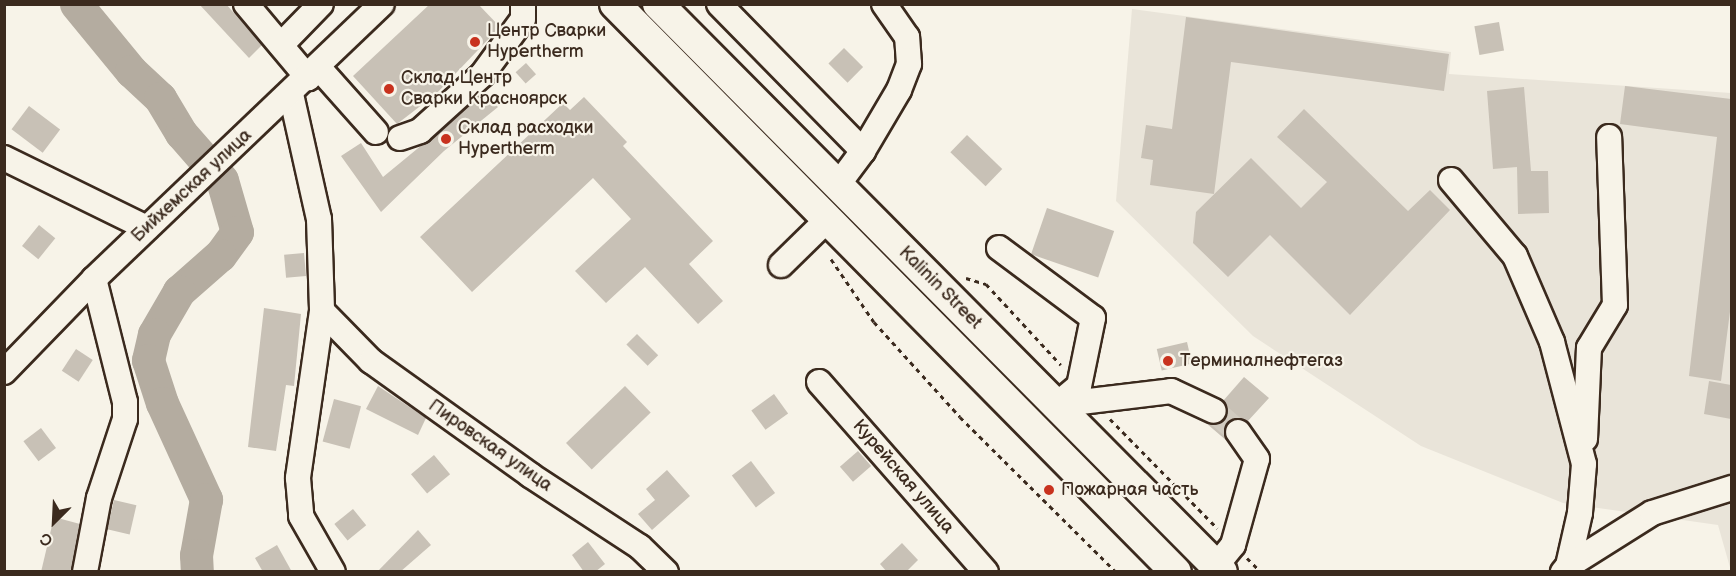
<!DOCTYPE html>
<html>
<head>
<meta charset="utf-8">
<style>
  body { margin:0 }
  #map { position:relative; width:1736px; height:576px; overflow:hidden; background:#f7f3e8; font-family:"Balsamiq Sans",sans-serif }
  div>[style] { position:absolute }
  [style*='--x'] { left:calc(var(--x)*1px); top:calc(var(--y)*1px); width:calc(var(--w)*1px); rotate:calc(var(--a)*1deg) }
  .built>* { inset:0; background:#e9e4d9 }
  .river>* { height:33px; margin:-16.5px; padding:0 16.5px; transform-origin:16.5px; border-radius:16.5px; background:#b4aca0 }
  .building>* { inset:0; background:#c8c1b6; transform-origin:0 0 }
  .minor-tunnel>* { height:24px; margin-top:-12px; transform-origin:0; background:repeating-linear-gradient(90deg,#d1cbc0 0 24px,transparent 0 36px) }
  .path>* { height:3px; margin-top:-1.5px; transform-origin:0; background:repeating-linear-gradient(90deg,#3b2a1e 0 4.5px,transparent 0 9px) }
  .roads { filter:drop-shadow(2px 0 #3b2a1e) drop-shadow(-2px 0 #3b2a1e) drop-shadow(0 2px #3b2a1e) drop-shadow(0 -2px #3b2a1e) }
  .minor>* { height:24px; margin:-12px; padding:0 12px; transform-origin:12px; border-radius:12px; background:#f7f3e8 }
  .major>* { height:30px; margin:-15px; padding:0 15px; transform-origin:15px; border-radius:15px; background:#f7f3e8 }
  .dots>* { width:16px; height:16px; translate:-50% -50%; box-sizing:border-box; border:3px solid #f7f3e8; border-radius:50% }
  span { translate:-50% -50%; white-space:nowrap; text-align:center; line-height:1.15; -webkit-text-stroke:4.5px #f7f3e8; paint-order:stroke }
  .poi-label { font-size:18px; color:#3b2a1e }
  .left { translate:0 -50%; text-align:left }
  .street-label { font-size:18px; color:#3b2a1e }
  .frame { position:absolute; inset:0; border:6px solid #3b2a1e; pointer-events:none }
  .north { position:absolute; left:24px; top:492px; width:60px; height:60px; -webkit-text-stroke:4px #f7f3e8; paint-order:stroke; rotate:204deg; font-size:16px; font-weight:700; line-height:24px; text-align:center; color:#3b2a1e }
  .north::after { content:''; display:block; margin:auto; width:21px; height:27px; background:#3b2a1e; clip-path:polygon(50% 0,100% 100%,50% 72%,0 100%) }
</style>
</head>
<body>
<div id="map">
  <div class="built">
    <i style="clip-path:polygon(1132px 9px,1451px 52px,1449px 74px,1731px 93px,1731px 571px,1718px 525px,1563px 503px,1421px 446px,1253px 336px,1116px 201px)"></i>
  </div>
  <div class="river">
    <i style="--x:76;--y:4;--w:87;--a:50.6"></i>
    <i style="--x:131;--y:71;--w:40;--a:43"></i>
    <i style="--x:160;--y:98;--w:41;--a:59"></i>
    <i style="--x:181;--y:133;--w:62;--a:48.9"></i>
    <i style="--x:222;--y:180;--w:54;--a:73.9"></i>
    <i style="--x:237;--y:232;--w:29;--a:126"></i>
    <i style="--x:220;--y:255;--w:55;--a:138.7"></i>
    <i style="--x:179;--y:291;--w:50;--a:120.2"></i>
    <i style="--x:154;--y:334;--w:27;--a:103"></i>
    <i style="--x:148;--y:360;--w:45;--a:72"></i>
    <i style="--x:162;--y:403;--w:106;--a:65.4"></i>
    <i style="--x:206;--y:499;--w:57;--a:100.1"></i>
    <i style="--x:196;--y:555;--w:17;--a:87"></i>
  </div>
  <div class="building">
    <i style="clip-path:polygon(199px 4px,226px 4px,262px 45px,249px 58px)"></i>
    <i style="clip-path:polygon(430px 4px,478px 4px,500px 27px,436px 94px,397px 124px,353px 76px)"></i>
    <i style="clip-path:polygon(1186px 17px,1449px 54px,1444px 91px,1231px 62px,1214px 194px,1150px 185px,1153px 160px,1141px 158px,1146px 125px,1172px 129px)"></i>
    <i style="left:1499px;top:22px;width:29px;height:25px;rotate:80deg"></i>
    <i style="left:844px;top:48px;width:27px;height:22px;rotate:45deg"></i>
    <i style="left:526px;top:63px;width:15px;height:14px;rotate:48deg"></i>
    <i style="clip-path:polygon(1625px 86px,1731px 99px,1731px 304px,1721px 381px,1689px 376px,1717px 137px,1620px 124px)"></i>
    <i style="clip-path:polygon(1524px 87px,1531px 171px,1548px 171px,1549px 213px,1518px 214px,1517px 167px,1493px 169px,1487px 91px)"></i>
    <i style="clip-path:polygon(485px 93px,498px 107px,444px 151px,381px 212px,341px 156px,361px 143px,383px 177px)"></i>
    <i style="clip-path:polygon(584px 97px,627px 142px,623px 146px,713px 241px,689px 264px,723px 301px,698px 324px,645px 267px,606px 303px,575px 271px,631px 219px,593px 178px,472px 292px,420px 237px,563px 103px,570px 110px)"></i>
    <i style="left:29px;top:106px;width:39px;height:29px;rotate:37deg"></i>
    <i style="clip-path:polygon(1304px 109px,1408px 211px,1430px 190px,1450px 210px,1350px 315px,1270px 235px,1228px 277px,1193px 243px,1196px 212px,1251px 158px,1301px 208px,1327px 182px,1277px 137px)"></i>
    <i style="left:967px;top:135px;width:49px;height:24px;rotate:44deg"></i>
    <i style="left:1047px;top:208px;width:71px;height:49px;rotate:19deg"></i>
    <i style="left:39px;top:225px;width:21px;height:27px;rotate:39deg"></i>
    <i style="left:304px;top:253px;width:23px;height:20px;rotate:85deg"></i>
    <i style="clip-path:polygon(264px 308px,301px 314px,294px 386px,286px 385px,276px 451px,248px 447px)"></i>
    <i style="left:637px;top:334px;width:30px;height:15px;rotate:45deg"></i>
    <i style="left:1187px;top:342px;width:22px;height:31px;rotate:77deg"></i>
    <i style="left:76px;top:349px;width:20px;height:26px;rotate:33deg"></i>
    <i style="clip-path:polygon(1244px 377px,1269px 398px,1247px 422px,1237px 418px,1229px 421px,1224px 433px,1227px 441px,1206px 423px,1216px 425px,1227px 418px,1228px 409px,1223px 401px)"></i>
    <i style="clip-path:polygon(1709px 381px,1731px 385px,1731px 419px,1704px 414px)"></i>
    <i style="clip-path:polygon(378px 386px,426px 418px,418px 435px,366px 409px)"></i>
    <i style="left:625px;top:386px;width:37px;height:82px;rotate:46deg"></i>
    <i style="left:774px;top:394px;width:24px;height:28px;rotate:54deg"></i>
    <i style="left:334px;top:399px;width:28px;height:44px;rotate:15deg"></i>
    <i style="left:41px;top:428px;width:25px;height:22px;rotate:53deg"></i>
    <i style="left:858px;top:451px;width:20px;height:24px;rotate:49deg"></i>
    <i style="left:434px;top:455px;width:25px;height:30px;rotate:50deg"></i>
    <i style="left:751px;top:461px;width:40px;height:24px;rotate:53deg"></i>
    <i style="clip-path:polygon(667px 470px,690px 496px,652px 530px,638px 514px,655px 500px,646px 489px)"></i>
    <i style="left:114px;top:500px;width:23px;height:30px;rotate:13deg"></i>
    <i style="left:353px;top:509px;width:21px;height:24px;rotate:51deg"></i>
    <i style="clip-path:polygon(54px 517px,80px 524px,71px 572px,41px 572px)"></i>
    <i style="clip-path:polygon(418px 530px,431px 545px,400px 572px,377px 572px)"></i>
    <i style="clip-path:polygon(588px 542px,605px 564px,595px 572px,584px 572px,572px 555px)"></i>
    <i style="clip-path:polygon(902px 543px,918px 560px,906px 572px,887px 572px,880px 564px)"></i>
    <i style="clip-path:polygon(277px 545px,292px 572px,263px 572px,255px 558px)"></i>
  </div>
  <div class="minor-tunnel">
    <i style="--x:1214;--y:411;--w:32;--a:41"></i>
  </div>
  <div class="path">
    <i style="--x:831;--y:259;--w:76;--a:55.7"></i>
    <i style="--x:874;--y:322;--w:128;--a:47.8"></i>
    <i style="--x:960;--y:417;--w:220;--a:44.8"></i>
    <i style="--x:966;--y:278;--w:21;--a:17"></i>
    <i style="--x:986;--y:284;--w:110;--a:47.2"></i>
    <i style="--x:1110;--y:419;--w:153;--a:45.5"></i>
    <i style="--x:1247;--y:558;--w:20;--a:45"></i>
  </div>
  <div class="roads">
    <div class="minor">
      <i style="--x:246;--y:4;--w:97;--a:50"></i>
      <i style="--x:308;--y:78;--w:15;--a:-48"></i>
      <i style="--x:318;--y:67;--w:87;--a:48.3"></i>
      <i style="--x:719;--y:4;--w:206;--a:45.6"></i>
      <i style="--x:863;--y:151;--w:44;--a:126.6"></i>
      <i style="--x:281;--y:45;--w:57;--a:-45.7"></i>
      <i style="--x:291;--y:94;--w:128;--a:77.4"></i>
      <i style="--x:319;--y:219;--w:92;--a:88.1"></i>
      <i style="--x:322;--y:311;--w:169;--a:98.2"></i>
      <i style="--x:298;--y:478;--w:38;--a:85"></i>
      <i style="--x:301;--y:516;--w:64;--a:60.3"></i>
      <i style="--x:400;--y:138;--w:21;--a:-19"></i>
      <i style="--x:420;--y:131;--w:84;--a:-42.1"></i>
      <i style="--x:482;--y:75;--w:69;--a:-53.8"></i>
      <i style="--x:523;--y:19;--w:15;--a:-90"></i>
      <i style="--x:863;--y:151;--w:71;--a:-59.5"></i>
      <i style="--x:899;--y:90;--w:28;--a:-69"></i>
      <i style="--x:909;--y:64;--w:27;--a:-94"></i>
      <i style="--x:907;--y:37;--w:40;--a:-124.9"></i>
      <i style="--x:4;--y:158;--w:159;--a:26.1"></i>
      <i style="--x:1451;--y:180;--w:99;--a:49.9"></i>
      <i style="--x:1515;--y:256;--w:94;--a:66.7"></i>
      <i style="--x:1552;--y:342;--w:126;--a:75.3"></i>
      <i style="--x:1584;--y:464;--w:49;--a:94.7"></i>
      <i style="--x:1580;--y:513;--w:54;--a:102.8"></i>
      <i style="--x:1568;--y:566;--w:8;--a:130"></i>
      <i style="--x:999;--y:248;--w:117;--a:36.7"></i>
      <i style="--x:1093;--y:318;--w:69;--a:101.6"></i>
      <i style="--x:1079;--y:386;--w:30;--a:140"></i>
      <i style="--x:781;--y:265;--w:66;--a:-44.4"></i>
      <i style="--x:322;--y:311;--w:70;--a:45.6"></i>
      <i style="--x:371;--y:361;--w:196;--a:35.6"></i>
      <i style="--x:530;--y:475;--w:131;--a:33.2"></i>
      <i style="--x:640;--y:547;--w:36;--a:44"></i>
      <i style="--x:4;--y:372;--w:129;--a:-45.9"></i>
      <i style="--x:94;--y:279;--w:398;--a:-43.7"></i>
      <i style="--x:819;--y:382;--w:253;--a:48.7"></i>
      <i style="--x:1056;--y:405;--w:116;--a:-6.9"></i>
      <i style="--x:1171;--y:391;--w:47;--a:24.9"></i>
      <i style="--x:1585;--y:439;--w:91;--a:-87.5"></i>
      <i style="--x:1589;--y:348;--w:50;--a:-58.8"></i>
      <i style="--x:1615;--y:305;--w:168;--a:-92"></i>
      <i style="--x:1216;--y:566;--w:27;--a:-51"></i>
      <i style="--x:1233;--y:545;--w:89;--a:-74.4"></i>
      <i style="--x:1257;--y:459;--w:33;--a:-125"></i>
      <i style="--x:1568;--y:566;--w:99;--a:-32.2"></i>
      <i style="--x:1652;--y:513;--w:84;--a:-17.4"></i>
      <i style="--x:85;--y:572;--w:75;--a:-79.3"></i>
      <i style="--x:99;--y:498;--w:83;--a:-71.8"></i>
      <i style="--x:125;--y:419;--w:17;--a:-90"></i>
      <i style="--x:125;--y:402;--w:127;--a:-104.1"></i>
    </div>
    <div class="major">
      <i style="--x:615;--y:4;--w:798;--a:45.36"></i>
      <i style="--x:658;--y:4;--w:800;--a:45.2"></i>
    </div>
  </div>
  <div class="dots">
    <i style="left:475px;top:42px;background:#c8321e"></i>
    <i style="left:389px;top:89px;background:#c8321e"></i>
    <i style="left:446px;top:139px;background:#c8321e"></i>
    <i style="left:1168px;top:361px;background:#c8321e"></i>
    <i style="left:1049px;top:490px;background:#c8321e"></i>
  </div>
  <div class="poi-label">
    <span class="left" style="left:487px;top:42px">Центр Сварки<br>Hypertherm</span>
    <span class="left" style="left:401px;top:89px">Склад Центр<br>Сварки Красноярск</span>
    <span class="left" style="left:458px;top:139px">Склад расходки<br>Hypertherm</span>
    <span class="left" style="left:1180px;top:361px">Терминалнефтегаз</span>
    <span class="left" style="left:1061px;top:490px">Пожарная часть</span>
  </div>
  <div class="street-label">
    <span style="left:192px;top:186px;rotate:-43deg">Бийхемская улица</span>
    <span style="left:940px;top:288px;rotate:45deg">Kalinin Street</span>
    <span style="left:490px;top:446px;rotate:35deg">Пировская улица</span>
    <span style="left:903px;top:477px;rotate:49deg">Курейская улица</span>
  </div>
  <div class="frame"></div>
  <div class="north">С</div>
</div>
</body>
</html>
